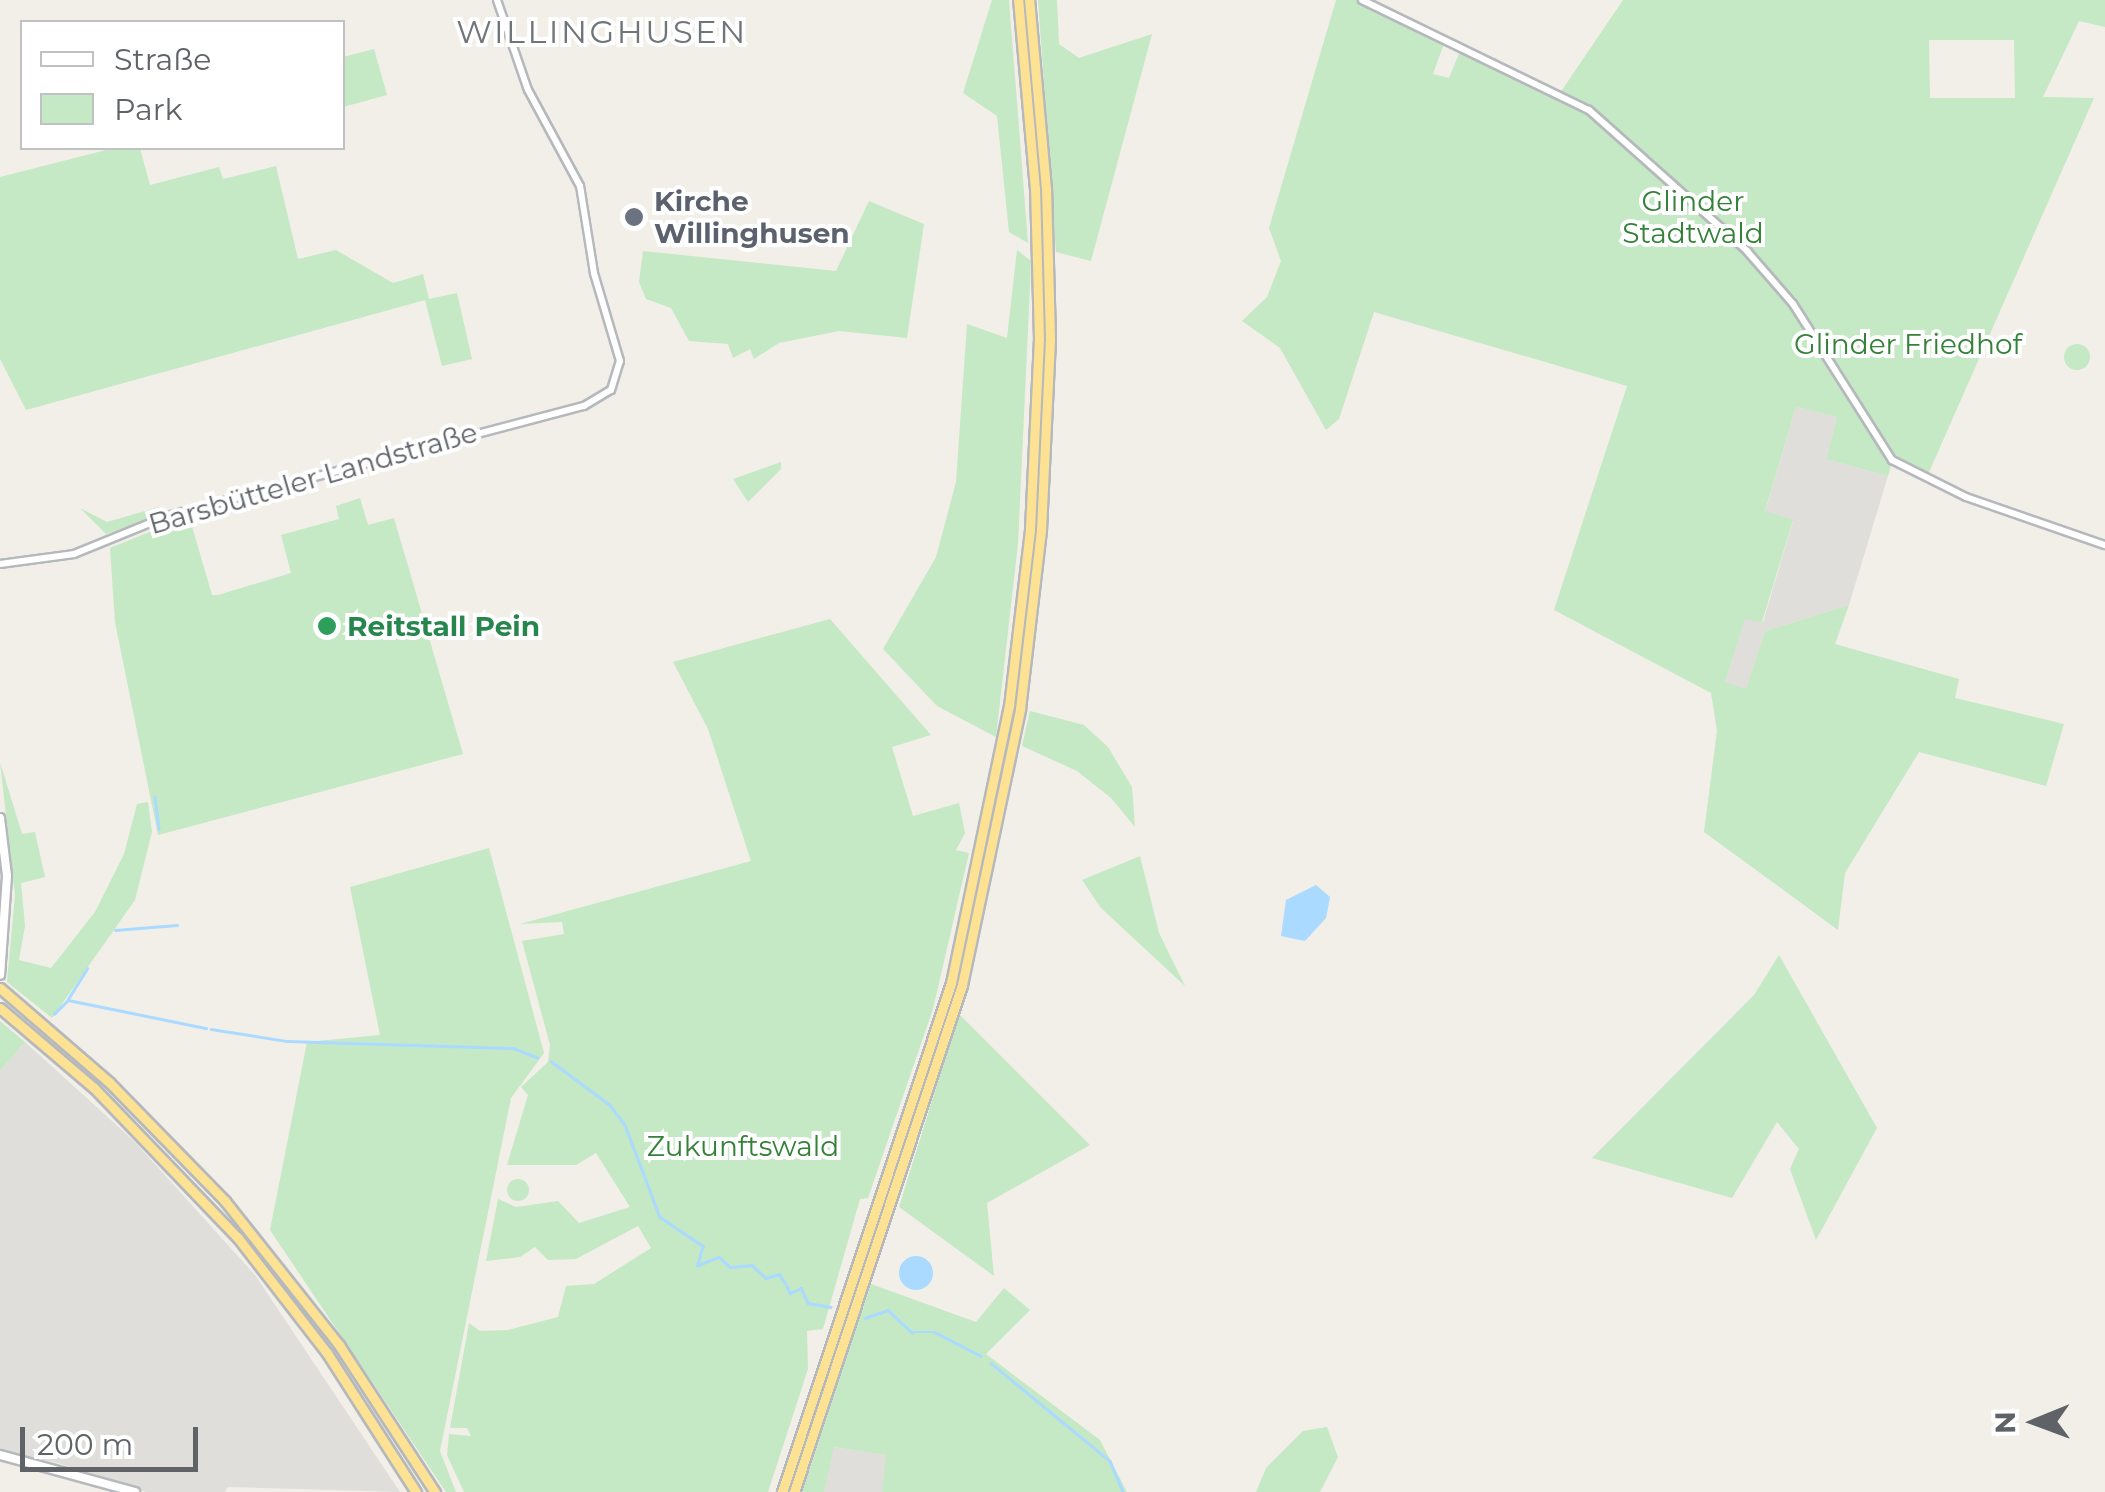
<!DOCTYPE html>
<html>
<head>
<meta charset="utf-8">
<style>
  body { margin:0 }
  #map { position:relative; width:2105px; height:1492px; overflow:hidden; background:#f1efe8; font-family:Montserrat,sans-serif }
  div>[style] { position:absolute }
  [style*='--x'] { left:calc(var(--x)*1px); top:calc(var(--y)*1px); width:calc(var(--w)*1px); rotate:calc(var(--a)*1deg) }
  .industrial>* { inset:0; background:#e0deda }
  .green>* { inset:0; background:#c5e8c5 }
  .round { border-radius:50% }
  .water>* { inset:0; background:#aadaff }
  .stream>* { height:2.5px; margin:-1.25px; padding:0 1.25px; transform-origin:1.25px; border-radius:1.25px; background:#aadaff }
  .roads { filter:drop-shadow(2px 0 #b5b8bc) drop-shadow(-2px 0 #b5b8bc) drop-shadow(0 2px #b5b8bc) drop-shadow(0 -2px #b5b8bc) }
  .tertiary>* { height:6px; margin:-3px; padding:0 3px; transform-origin:3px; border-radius:3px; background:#fff }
  .secondary>* { height:8px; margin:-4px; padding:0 4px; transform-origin:4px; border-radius:4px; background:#fff }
  .motorway>* { height:9px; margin:-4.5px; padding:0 4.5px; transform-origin:4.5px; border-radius:4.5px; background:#fde293 }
  .dots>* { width:28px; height:28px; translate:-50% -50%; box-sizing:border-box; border:5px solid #fff; border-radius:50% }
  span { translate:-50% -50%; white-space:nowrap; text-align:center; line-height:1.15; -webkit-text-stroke:8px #fff; paint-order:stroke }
  .worship-label { font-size:28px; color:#5b616d; font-weight:700 }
  .left { translate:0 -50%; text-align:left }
  .park-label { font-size:28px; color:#348238 }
  .street-label { font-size:28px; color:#5f6368 }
  .leisure-label { font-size:28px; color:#27864d; font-weight:700 }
  .quarter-label { font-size:32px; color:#70757a; letter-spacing:2.5px }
  .legend { position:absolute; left:20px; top:20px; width:325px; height:130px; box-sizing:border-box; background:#fff; border:2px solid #bfc1c3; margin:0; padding:12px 18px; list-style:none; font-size:30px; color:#5f6368 }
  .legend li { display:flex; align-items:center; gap:20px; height:50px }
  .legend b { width:50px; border:2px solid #bfc1c3 }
  .north { position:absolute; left:1985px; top:1372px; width:100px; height:100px; -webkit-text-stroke:8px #fff; paint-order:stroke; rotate:269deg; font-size:28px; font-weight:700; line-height:40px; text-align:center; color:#5f6368 }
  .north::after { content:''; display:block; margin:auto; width:35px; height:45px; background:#5f6368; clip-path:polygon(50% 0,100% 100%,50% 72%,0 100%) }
  .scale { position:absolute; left:20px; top:1427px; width:178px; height:45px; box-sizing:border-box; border:5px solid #5f6368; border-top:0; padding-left:12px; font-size:30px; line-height:35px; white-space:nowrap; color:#5f6368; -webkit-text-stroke:8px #fff; paint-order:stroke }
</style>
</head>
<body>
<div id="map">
  <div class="industrial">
    <i style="clip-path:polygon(1796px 407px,1837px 417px,1826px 459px,1888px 476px,1849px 605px,1765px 631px,1746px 690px,1725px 682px,1745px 618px,1763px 622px,1793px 521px,1765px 512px)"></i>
    <i style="clip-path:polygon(25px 1042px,134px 1141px,255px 1275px,400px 1492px,228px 1487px,225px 1492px,146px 1492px,55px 1462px,0 1452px,0 1071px)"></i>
    <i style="clip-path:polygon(833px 1447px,887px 1455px,882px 1492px,824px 1492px)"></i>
  </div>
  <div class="green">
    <i style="clip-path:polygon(992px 0,1009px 0,1028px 243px,1009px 232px,997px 116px,963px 93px)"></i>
    <i style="clip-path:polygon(1038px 0,1057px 0,1059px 44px,1079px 58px,1152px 34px,1091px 261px,1056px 252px)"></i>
    <i style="clip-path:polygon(evenodd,1336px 0,1359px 0,1445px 41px,1433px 74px,1449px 78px,1461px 49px,1558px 96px,1623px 0,2105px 0,2105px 27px,2079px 21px,2043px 97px,2094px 98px,1926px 479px,1892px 461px,1888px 476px,1826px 459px,1837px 417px,1796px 407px,1765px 511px,1793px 520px,1762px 622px,1745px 619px,1725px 682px,1746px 689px,1765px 631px,1849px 605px,1835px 644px,1959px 679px,1955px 698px,2064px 724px,2046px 786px,1919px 752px,1845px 873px,1838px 930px,1704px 832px,1717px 731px,1711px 693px,1554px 610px,1627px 386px,1374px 312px,1339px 419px,1326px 430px,1280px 348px,1242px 321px,1267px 297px,1281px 261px,1269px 228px,1336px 0,1929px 40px,2014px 40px,2015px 98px,1930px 98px,1929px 40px)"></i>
    <i style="clip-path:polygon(374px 49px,387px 95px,343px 107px,343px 57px)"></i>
    <i style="clip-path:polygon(114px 148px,140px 148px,150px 185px,219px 167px,223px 179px,276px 166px,298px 259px,336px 250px,393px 283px,423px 274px,429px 299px,457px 293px,472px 359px,442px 366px,425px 300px,26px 410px,0 359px,0 177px)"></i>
    <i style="clip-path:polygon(869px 201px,924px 224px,907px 338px,839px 331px,779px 343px,754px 359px,750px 349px,733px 358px,728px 344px,689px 341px,671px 308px,646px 299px,639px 282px,643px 251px,836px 271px)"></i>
    <i style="clip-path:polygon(1017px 250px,1031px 261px,1028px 329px,1018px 544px,996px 737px,937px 706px,883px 649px,936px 557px,956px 482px,967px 324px,1007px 338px)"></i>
    <i class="round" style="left:2064px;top:344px;width:26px;height:26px"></i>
    <i style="clip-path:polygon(781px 462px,781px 469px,748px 502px,733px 479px)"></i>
    <i style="clip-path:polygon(360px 498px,368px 525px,394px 518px,463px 754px,158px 835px,115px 622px,110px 548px,189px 516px,212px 595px,218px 595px,291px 573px,281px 535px,339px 519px,336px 506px)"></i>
    <i style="clip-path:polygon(159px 507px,167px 514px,106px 534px,80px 508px,107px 522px)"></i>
    <i style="clip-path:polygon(830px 619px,931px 735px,892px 747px,913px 816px,959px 803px,965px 833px,956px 850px,969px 853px,933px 1009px,868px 1198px,860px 1199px,823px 1329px,807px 1331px,808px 1369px,768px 1492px,464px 1492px,447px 1455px,449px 1434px,471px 1436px,467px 1428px,450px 1428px,469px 1323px,480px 1331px,508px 1330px,558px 1317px,566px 1286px,594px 1284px,651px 1248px,638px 1226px,576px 1259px,548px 1260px,535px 1247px,520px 1257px,486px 1261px,498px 1199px,516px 1207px,558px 1201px,579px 1223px,630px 1207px,596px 1153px,576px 1165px,507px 1165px,528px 1095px,521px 1087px,548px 1062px,550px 1045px,522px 941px,564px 934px,562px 922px,520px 924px,751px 861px,708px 729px,673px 662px)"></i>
    <i style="clip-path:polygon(1030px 711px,1084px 725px,1108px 747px,1132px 787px,1135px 827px,1111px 798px,1077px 771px,1022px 746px)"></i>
    <i style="clip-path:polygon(0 762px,22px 834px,35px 832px,45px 877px,21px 883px,25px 926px,19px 960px,51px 968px,95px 912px,124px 854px,137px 804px,148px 802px,152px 832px,135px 900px,52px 1018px,7px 982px,15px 895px)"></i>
    <i style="clip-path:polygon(489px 848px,544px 1053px,511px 1098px,440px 1451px,456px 1492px,446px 1492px,270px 1230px,307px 1042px,380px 1035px,350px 887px)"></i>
    <i style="clip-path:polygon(1140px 856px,1159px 933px,1185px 986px,1101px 908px,1082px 880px)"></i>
    <i style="clip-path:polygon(1779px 955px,1877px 1128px,1816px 1240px,1790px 1169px,1799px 1149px,1777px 1122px,1732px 1198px,1592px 1158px,1754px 995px)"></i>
    <i style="clip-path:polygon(959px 1014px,1090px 1145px,987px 1203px,994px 1276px,899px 1207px)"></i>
    <i style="clip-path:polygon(0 1021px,25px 1042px,0 1071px)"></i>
    <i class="round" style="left:507px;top:1179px;width:22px;height:22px"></i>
    <i style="clip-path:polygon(871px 1284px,976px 1322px,1004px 1288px,1030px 1310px,986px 1354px,1100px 1440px,1127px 1492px,882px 1492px,886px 1455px,834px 1447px,824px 1492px,802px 1492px)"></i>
    <i style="clip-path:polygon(1327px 1427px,1338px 1457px,1320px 1492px,1256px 1492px,1266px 1468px,1303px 1431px)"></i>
  </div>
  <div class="water">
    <i style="clip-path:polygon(1316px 885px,1330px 897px,1326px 918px,1305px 941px,1281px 936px,1286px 900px)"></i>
    <i class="round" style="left:899px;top:1256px;width:34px;height:34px"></i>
  </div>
  <div class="stream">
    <i style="--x:155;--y:797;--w:32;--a:83"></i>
    <i style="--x:115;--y:930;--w:62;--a:-4.6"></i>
    <i style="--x:68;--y:999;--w:36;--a:-58"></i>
    <i style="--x:54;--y:1014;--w:20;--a:-45"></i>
    <i style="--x:68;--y:1000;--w:141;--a:11.5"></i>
    <i style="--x:211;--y:1029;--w:77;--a:9"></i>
    <i style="--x:287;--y:1041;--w:226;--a:1.8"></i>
    <i style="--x:513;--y:1048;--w:26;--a:21"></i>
    <i style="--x:551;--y:1061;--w:74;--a:36.7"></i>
    <i style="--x:610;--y:1105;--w:25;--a:53"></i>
    <i style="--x:625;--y:1125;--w:98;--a:69.2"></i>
    <i style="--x:660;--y:1217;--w:52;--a:34"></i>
    <i style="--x:703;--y:1246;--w:20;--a:105"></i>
    <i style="--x:698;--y:1265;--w:22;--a:-21"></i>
    <i style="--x:719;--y:1257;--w:15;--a:42"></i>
    <i style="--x:730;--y:1267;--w:22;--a:-5"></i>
    <i style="--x:752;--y:1265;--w:19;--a:43"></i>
    <i style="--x:766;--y:1278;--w:14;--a:-17"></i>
    <i style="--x:779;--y:1274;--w:11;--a:56"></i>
    <i style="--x:787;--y:1286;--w:8;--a:67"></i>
    <i style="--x:790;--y:1293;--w:12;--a:-24"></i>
    <i style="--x:801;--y:1288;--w:17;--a:65"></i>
    <i style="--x:808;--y:1303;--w:23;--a:10"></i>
    <i style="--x:865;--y:1318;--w:24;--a:-19"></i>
    <i style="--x:888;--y:1310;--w:33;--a:43"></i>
    <i style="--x:912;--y:1332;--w:23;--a:0"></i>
    <i style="--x:935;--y:1332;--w:52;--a:27.6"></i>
    <i style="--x:991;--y:1363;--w:154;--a:39.5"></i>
    <i style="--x:1110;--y:1461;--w:34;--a:67"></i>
  </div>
  <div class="roads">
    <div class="tertiary">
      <i style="--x:1362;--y:0;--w:252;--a:25.9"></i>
      <i style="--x:1589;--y:110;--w:212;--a:41.7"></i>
      <i style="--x:1747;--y:251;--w:70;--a:49"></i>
      <i style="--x:1793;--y:304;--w:185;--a:57.6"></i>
      <i style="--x:1892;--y:460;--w:83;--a:26.6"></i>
      <i style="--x:1966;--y:497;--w:147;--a:19.1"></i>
      <i style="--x:0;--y:564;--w:75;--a:-7.7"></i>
      <i style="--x:74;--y:554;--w:100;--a:-22.2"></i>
      <i style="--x:167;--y:516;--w:431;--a:-14.8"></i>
      <i style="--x:584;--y:406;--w:31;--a:-31"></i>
      <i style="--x:611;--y:390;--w:30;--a:-73"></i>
      <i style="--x:620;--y:361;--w:92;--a:-106.5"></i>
      <i style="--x:594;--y:273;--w:88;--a:-99.1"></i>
      <i style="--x:580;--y:186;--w:109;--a:-118.4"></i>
      <i style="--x:528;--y:90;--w:95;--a:-109"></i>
    </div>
    <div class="secondary">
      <i style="--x:0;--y:818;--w:58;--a:83.1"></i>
      <i style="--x:7;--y:876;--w:99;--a:94"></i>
      <i style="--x:0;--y:1455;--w:140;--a:15.3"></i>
    </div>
    <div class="motorway">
      <i style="--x:0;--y:988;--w:145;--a:40.8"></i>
      <i style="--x:110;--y:1083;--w:165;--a:45.7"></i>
      <i style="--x:225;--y:1201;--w:184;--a:51.6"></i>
      <i style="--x:339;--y:1345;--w:176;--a:56.9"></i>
      <i style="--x:0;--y:1008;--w:123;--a:40.4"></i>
      <i style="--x:94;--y:1088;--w:208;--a:46.2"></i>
      <i style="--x:238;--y:1238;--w:145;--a:52.3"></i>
      <i style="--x:327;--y:1353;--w:165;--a:57.4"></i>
      <i style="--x:782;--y:1492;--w:536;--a:-71.63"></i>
      <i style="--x:951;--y:983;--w:283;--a:-78.2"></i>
      <i style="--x:1009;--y:706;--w:178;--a:-83.2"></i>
      <i style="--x:1030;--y:529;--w:190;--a:-87.3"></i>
      <i style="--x:1039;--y:339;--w:150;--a:-91.5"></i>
      <i style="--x:1035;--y:189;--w:190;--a:-95.1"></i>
      <i style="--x:794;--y:1492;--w:534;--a:-71.67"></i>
      <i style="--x:962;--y:985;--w:282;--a:-78.1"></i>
      <i style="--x:1020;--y:709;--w:180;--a:-83.3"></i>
      <i style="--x:1041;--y:530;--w:191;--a:-87.3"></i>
      <i style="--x:1050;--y:339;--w:150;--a:-91.5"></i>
      <i style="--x:1046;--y:189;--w:190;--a:-95.1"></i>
    </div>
  </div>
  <div class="dots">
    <i style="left:634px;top:217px;background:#6b7280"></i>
    <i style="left:327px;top:626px;background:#2e9e5b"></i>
  </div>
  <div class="worship-label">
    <span class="left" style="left:654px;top:217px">Kirche<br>Willinghusen</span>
  </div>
  <div class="park-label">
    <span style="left:1693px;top:217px">Glinder<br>Stadtwald</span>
    <span style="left:1908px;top:344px">Glinder Friedhof</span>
    <span style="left:743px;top:1146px">Zukunftswald</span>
  </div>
  <div class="street-label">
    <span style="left:313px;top:478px;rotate:-16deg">Barsbütteler Landstraße</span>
  </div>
  <div class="leisure-label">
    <span class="left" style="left:347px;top:626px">Reitstall Pein</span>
  </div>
  <div class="quarter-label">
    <span style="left:602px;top:32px">WILLINGHUSEN</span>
  </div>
  <ul class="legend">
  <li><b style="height:12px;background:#fff"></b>Straße</li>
  <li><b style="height:28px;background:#c5e8c5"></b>Park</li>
  </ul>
  <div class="north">N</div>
  <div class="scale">200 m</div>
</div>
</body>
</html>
